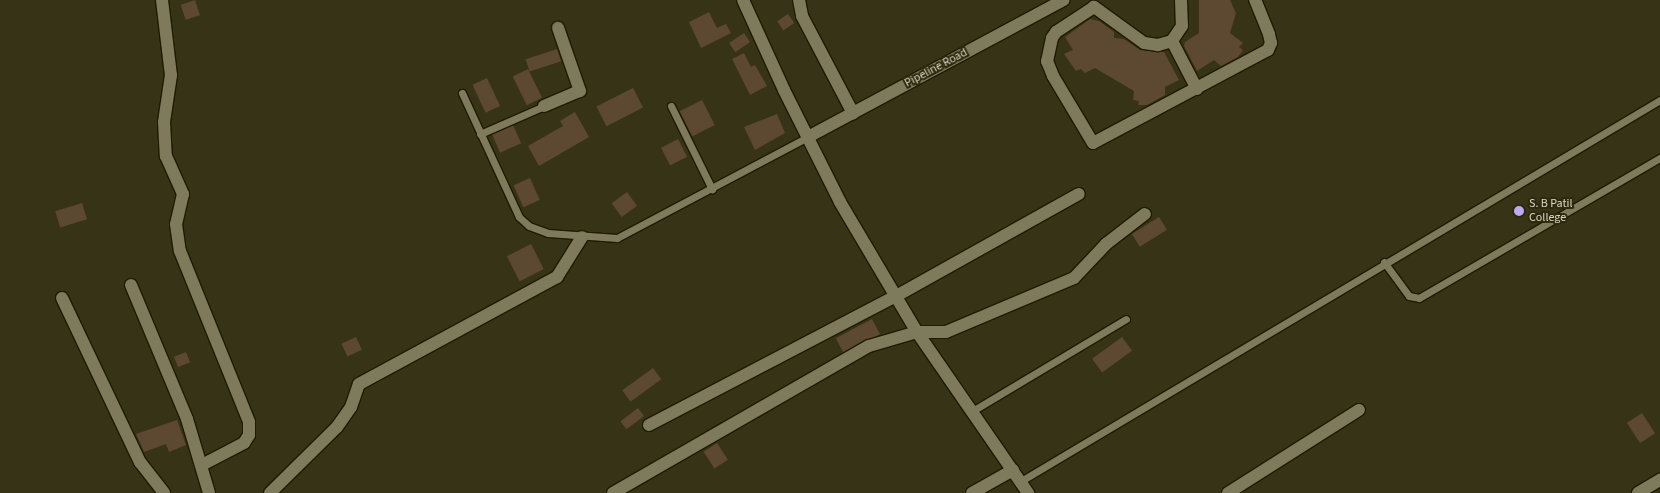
<!DOCTYPE html>
<html>
<head>
<meta charset="utf-8">
<style>
  body { margin:0 }
  #map { position:relative; width:1660px; height:493px; overflow:hidden; background:#373317; font-family:"Source Sans 3",sans-serif }
  div>[style] { position:absolute }
  [style*='--x'] { left:calc(var(--x)*1px); top:calc(var(--y)*1px); width:calc(var(--w)*1px); rotate:calc(var(--a)*1deg) }
  .building>* { inset:0; background:#5d4932; transform-origin:0 0 }
  .roads { filter:drop-shadow(1px 0 #1f1b00) drop-shadow(-1px 0 #1f1b00) drop-shadow(0 1px #1f1b00) drop-shadow(0 -1px #1f1b00) }
  .service>* { height:7px; margin:-3.5px; padding:0 3.5px; transform-origin:3.5px; border-radius:3.5px; background:#7e7a5b }
  .minor>* { height:12px; margin:-6px; padding:0 6px; transform-origin:6px; border-radius:6px; background:#7e7a5b }
  .tertiary>* { height:12px; margin:-6px; padding:0 6px; transform-origin:6px; border-radius:6px; background:#7e7a5b }
  .dots>* { width:14px; height:14px; translate:-50% -50%; box-sizing:border-box; border:2px solid #2d290c; border-radius:50% }
  span { translate:-50% -50%; white-space:nowrap; text-align:center; line-height:1.15; -webkit-text-stroke:4px #2d290c; paint-order:stroke }
  .street-label { font-size:12px; color:#d8d7c6 }
  .poi-label { font-size:12px; color:#d8d7c6 }
  .left { translate:0 -50%; text-align:left }
</style>
</head>
<body>
<div id="map">
  <div class="building">
    <i style="left:195px;top:0;width:16px;height:15px;rotate:72deg"></i>
    <i style="clip-path:polygon(1199px 0,1230px 0,1236px 13px,1230px 33px,1243px 43px,1239px 47px,1243px 50px,1238px 57px,1221px 66px,1214px 60px,1197px 71px,1184px 46px,1185px 42px,1199px 33px)"></i>
    <i style="clip-path:polygon(709px 12px,717px 28px,726px 24px,731px 33px,701px 48px,689px 22px)"></i>
    <i style="left:788px;top:14px;width:11px;height:13px;rotate:56deg"></i>
    <i style="clip-path:polygon(1090px 19px,1099px 21px,1114px 32px,1114px 38px,1124px 39px,1140px 50px,1164px 52px,1179px 80px,1165px 87px,1165px 95px,1147px 105px,1138px 105px,1139px 101px,1133px 100px,1134px 91px,1095px 68px,1085px 73px,1081px 69px,1076px 71px,1064px 54px,1073px 50px,1065px 37px)"></i>
    <i style="left:744px;top:33px;width:11px;height:18px;rotate:56deg"></i>
    <i style="left:557px;top:49px;width:13px;height:33px;rotate:72deg"></i>
    <i style="clip-path:polygon(744px 53px,751px 67px,755px 65px,767px 86px,750px 95px,732px 59px)"></i>
    <i style="left:528px;top:69px;width:32px;height:17px;rotate:64deg"></i>
    <i style="left:487px;top:78px;width:31px;height:16px;rotate:65deg"></i>
    <i style="left:633px;top:88px;width:22px;height:41px;rotate:63deg"></i>
    <i style="left:702px;top:100px;width:28px;height:25px;rotate:63deg"></i>
    <i style="clip-path:polygon(575px 112px,589px 137px,539px 166px,528px 146px,563px 126px,560px 121px)"></i>
    <i style="clip-path:polygon(777px 114px,785px 133px,755px 150px,744px 127px)"></i>
    <i style="left:513px;top:125px;width:20px;height:23px;rotate:66deg"></i>
    <i style="left:678px;top:139px;width:20px;height:19px;rotate:63deg"></i>
    <i style="left:530px;top:178px;width:24px;height:18px;rotate:66deg"></i>
    <i style="left:627px;top:192px;width:17px;height:19px;rotate:54deg"></i>
    <i style="left:82px;top:203px;width:17px;height:28px;rotate:73deg"></i>
    <i style="left:1159px;top:217px;width:15px;height:32px;rotate:58deg"></i>
    <i style="left:531px;top:244px;width:28px;height:27px;rotate:63deg"></i>
    <i style="left:872px;top:319px;width:17px;height:41px;rotate:62deg"></i>
    <i style="left:356px;top:337px;width:14px;height:16px;rotate:65deg"></i>
    <i style="left:1122px;top:337px;width:17px;height:37px;rotate:54deg"></i>
    <i style="left:186px;top:352px;width:11px;height:13px;rotate:68deg"></i>
    <i style="left:653px;top:368px;width:14px;height:38px;rotate:54deg"></i>
    <i style="left:638px;top:408px;width:10px;height:22px;rotate:53deg"></i>
    <i style="left:1642px;top:413px;width:24px;height:18px;rotate:57deg"></i>
    <i style="clip-path:polygon(177px 420px,186px 445px,169px 452px,166px 444px,144px 452px,136px 434px)"></i>
    <i style="left:717px;top:443px;width:20px;height:16px;rotate:57deg"></i>
  </div>
  <div class="roads">
    <div class="service">
      <i style="--x:462;--y:93;--w:136;--a:65.3"></i>
      <i style="--x:519;--y:217;--w:13;--a:42"></i>
      <i style="--x:529;--y:226;--w:20;--a:20"></i>
      <i style="--x:548;--y:233;--w:69;--a:4.1"></i>
      <i style="--x:617;--y:238;--w:216;--a:-27.9"></i>
      <i style="--x:671;--y:106;--w:93;--a:63.7"></i>
      <i style="--x:480;--y:134;--w:70;--a:-23.6"></i>
      <i style="--x:1384;--y:262;--w:42;--a:53.7"></i>
      <i style="--x:1409;--y:296;--w:10;--a:11"></i>
      <i style="--x:1419;--y:298;--w:279;--a:-30.2"></i>
      <i style="--x:974;--y:410;--w:177;--a:-30.9"></i>
      <i style="--x:1021;--y:481;--w:744;--a:-30.81"></i>
    </div>
    <div class="minor">
      <i style="--x:162;--y:0;--w:76;--a:83.2"></i>
      <i style="--x:171;--y:75;--w:48;--a:98.5"></i>
      <i style="--x:164;--y:122;--w:34;--a:87"></i>
      <i style="--x:166;--y:156;--w:42;--a:65.9"></i>
      <i style="--x:183;--y:194;--w:31;--a:103"></i>
      <i style="--x:176;--y:224;--w:27;--a:82"></i>
      <i style="--x:180;--y:251;--w:184;--a:68"></i>
      <i style="--x:249;--y:422;--w:13;--a:90"></i>
      <i style="--x:249;--y:435;--w:9;--a:122"></i>
      <i style="--x:244;--y:443;--w:47;--a:152.4"></i>
      <i style="--x:743;--y:0;--w:99;--a:65.5"></i>
      <i style="--x:784;--y:90;--w:125;--a:63.4"></i>
      <i style="--x:840;--y:202;--w:151;--a:59.4"></i>
      <i style="--x:917;--y:332;--w:196;--a:55.4"></i>
      <i style="--x:799;--y:0;--w:16;--a:79"></i>
      <i style="--x:802;--y:16;--w:110;--a:62.3"></i>
      <i style="--x:1181;--y:0;--w:26;--a:88"></i>
      <i style="--x:1182;--y:26;--w:18;--a:124"></i>
      <i style="--x:1172;--y:41;--w:15;--a:164"></i>
      <i style="--x:1158;--y:45;--w:14;--a:-172"></i>
      <i style="--x:1144;--y:43;--w:62;--a:-144.2"></i>
      <i style="--x:1094;--y:7;--w:45;--a:146.7"></i>
      <i style="--x:1056;--y:32;--w:7;--a:124"></i>
      <i style="--x:1052;--y:38;--w:24;--a:102"></i>
      <i style="--x:1047;--y:61;--w:16;--a:68"></i>
      <i style="--x:1053;--y:76;--w:78;--a:59.2"></i>
      <i style="--x:1093;--y:143;--w:198;--a:-28"></i>
      <i style="--x:1268;--y:50;--w:8;--a:-67"></i>
      <i style="--x:1271;--y:43;--w:9;--a:-103"></i>
      <i style="--x:1269;--y:34;--w:37;--a:-112"></i>
      <i style="--x:1172;--y:41;--w:54;--a:62.5"></i>
      <i style="--x:544;--y:106;--w:39;--a:-23"></i>
      <i style="--x:580;--y:91;--w:67;--a:-109.2"></i>
      <i style="--x:808;--y:137;--w:290;--a:-28.2"></i>
      <i style="--x:131;--y:285;--w:145;--a:67.3"></i>
      <i style="--x:187;--y:419;--w:77;--a:73.4"></i>
      <i style="--x:62;--y:298;--w:182;--a:64.6"></i>
      <i style="--x:140;--y:462;--w:39;--a:52"></i>
      <i style="--x:649;--y:425;--w:281;--a:-27.6"></i>
      <i style="--x:898;--y:295;--w:207;--a:-29.2"></i>
      <i style="--x:270;--y:493;--w:94;--a:-44.6"></i>
      <i style="--x:337;--y:427;--w:24;--a:-55"></i>
      <i style="--x:351;--y:407;--w:24;--a:-71"></i>
      <i style="--x:359;--y:384;--w:225;--a:-28.4"></i>
      <i style="--x:557;--y:277;--w:47;--a:-58"></i>
      <i style="--x:613;--y:493;--w:295;--a:-29.9"></i>
      <i style="--x:869;--y:346;--w:50;--a:-16.3"></i>
      <i style="--x:917;--y:332;--w:29;--a:0"></i>
      <i style="--x:946;--y:332;--w:139;--a:-22.9"></i>
      <i style="--x:1074;--y:278;--w:47;--a:-46.7"></i>
      <i style="--x:1106;--y:244;--w:49;--a:-37.6"></i>
      <i style="--x:972;--y:493;--w:47;--a:-29.3"></i>
      <i style="--x:1228;--y:493;--w:155;--a:-32.4"></i>
    </div>
    <div class="tertiary">
      <i style="--x:1638;--y:493;--w:26;--a:-31"></i>
    </div>
  </div>
  <div class="dots">
    <i style="left:1519px;top:211px;background:#bfa9f4"></i>
  </div>
  <div class="street-label">
    <span style="left:936px;top:68px;rotate:-28deg">Pipeline Road</span>
  </div>
  <div class="poi-label">
    <span class="left" style="left:1529px;top:211px">S. B Patil<br>College</span>
  </div>
</div>
</body>
</html>
